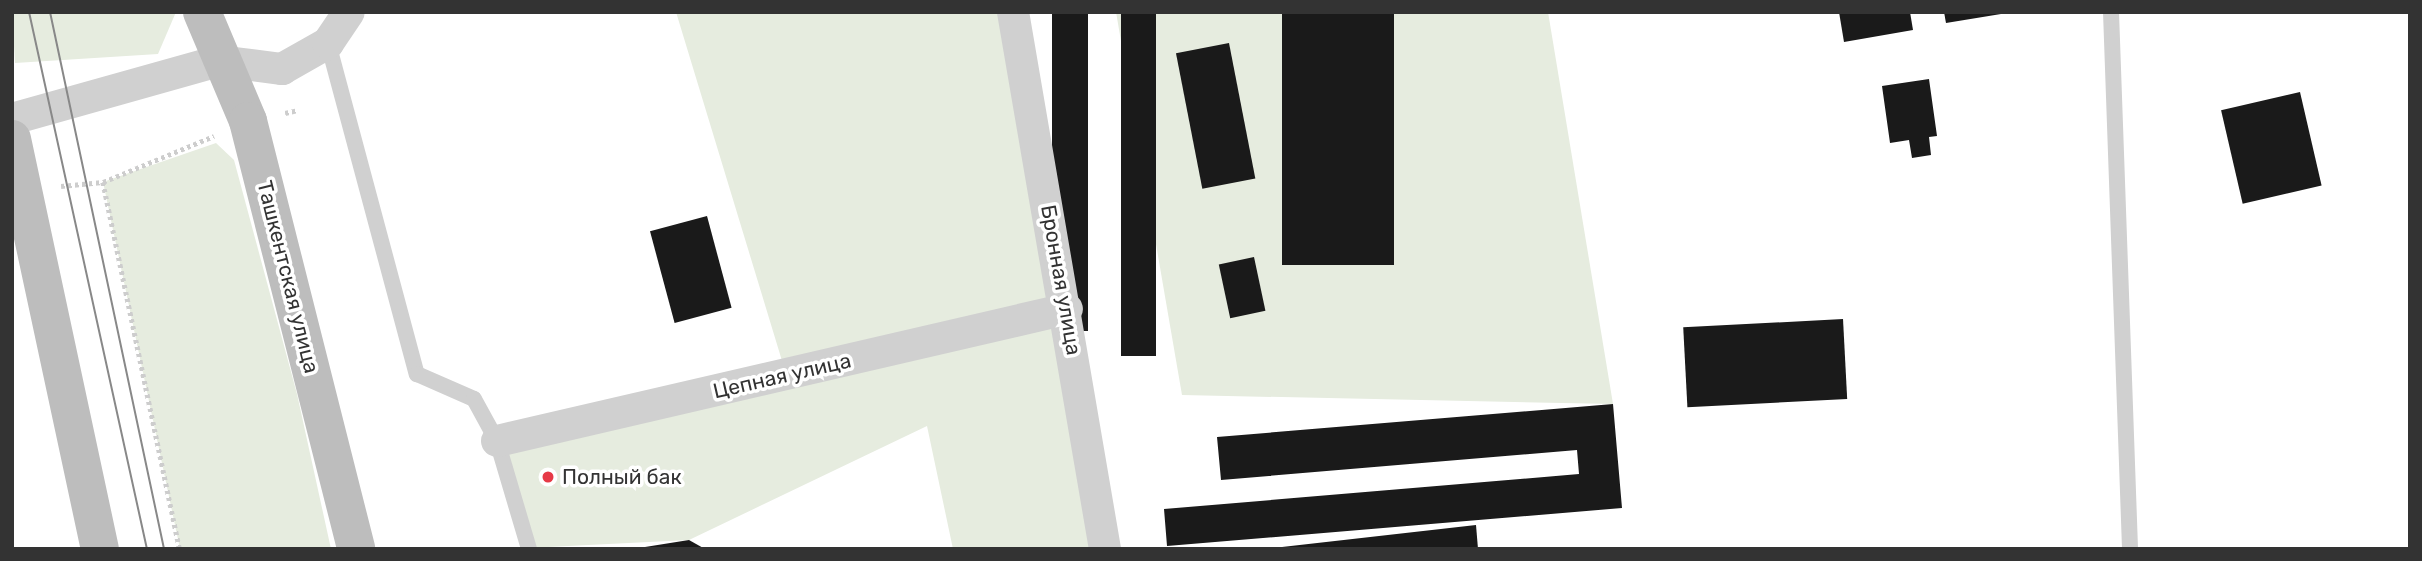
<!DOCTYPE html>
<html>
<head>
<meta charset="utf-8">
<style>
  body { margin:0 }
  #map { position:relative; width:2422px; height:561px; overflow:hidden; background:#fff; font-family:Rubik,sans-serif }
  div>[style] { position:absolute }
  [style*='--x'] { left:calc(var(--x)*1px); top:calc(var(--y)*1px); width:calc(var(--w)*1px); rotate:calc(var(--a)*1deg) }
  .green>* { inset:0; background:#e6ecdf }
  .building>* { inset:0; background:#1a1a1a; transform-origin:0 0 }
  .path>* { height:4.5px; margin-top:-2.25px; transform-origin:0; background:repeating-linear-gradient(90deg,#cdcdcd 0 3.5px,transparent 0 7px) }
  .service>* { height:16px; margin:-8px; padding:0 8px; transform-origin:8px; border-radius:8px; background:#d0d0d0 }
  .minor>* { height:32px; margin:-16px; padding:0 16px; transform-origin:16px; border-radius:16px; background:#d0d0d0 }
  .secondary>* { height:38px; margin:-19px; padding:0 19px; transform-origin:19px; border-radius:19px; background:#bdbdbd }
  .tram>* { height:2px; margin:-1px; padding:0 1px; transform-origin:1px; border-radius:1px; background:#888 }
  .dots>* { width:19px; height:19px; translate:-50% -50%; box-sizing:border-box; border:4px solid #fff; border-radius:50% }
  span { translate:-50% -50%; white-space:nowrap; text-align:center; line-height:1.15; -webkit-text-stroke:7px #fff; paint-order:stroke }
  .street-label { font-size:21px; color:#333 }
  .poi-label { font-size:21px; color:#333 }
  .left { translate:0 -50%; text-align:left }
  .frame { position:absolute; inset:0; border:14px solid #333; pointer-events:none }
</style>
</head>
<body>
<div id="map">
  <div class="green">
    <i style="clip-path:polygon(12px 12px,176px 12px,158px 54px,15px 63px)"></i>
    <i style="clip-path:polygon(676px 12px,1013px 12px,1105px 549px,953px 549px,927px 426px,689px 540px,528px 548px,497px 441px,786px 374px)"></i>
    <i style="clip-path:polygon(1116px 12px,1548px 12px,1613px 404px,1182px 395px)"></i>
    <i style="clip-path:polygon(216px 143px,234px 160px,297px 394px,331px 549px,180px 549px,103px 182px)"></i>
  </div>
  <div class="building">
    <i style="left:1052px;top:12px;width:36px;height:319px"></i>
    <i style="left:1121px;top:12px;width:35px;height:344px"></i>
    <i style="left:1282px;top:12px;width:112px;height:253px"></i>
    <i style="clip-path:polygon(1839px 12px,1910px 12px,1913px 30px,1844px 42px)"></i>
    <i style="clip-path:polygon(1944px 12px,2001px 12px,2001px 14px,1946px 23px)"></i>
    <i style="left:1229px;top:43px;width:138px;height:54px;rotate:79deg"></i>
    <i style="clip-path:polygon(1929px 79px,1937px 136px,1929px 137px,1931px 155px,1912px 158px,1909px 140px,1890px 143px,1882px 86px)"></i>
    <i style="left:2300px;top:92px;width:96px;height:81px;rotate:77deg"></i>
    <i style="left:707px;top:216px;width:95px;height:59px;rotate:75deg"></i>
    <i style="left:1254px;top:257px;width:55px;height:36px;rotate:78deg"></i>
    <i style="left:1843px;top:319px;width:80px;height:160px;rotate:87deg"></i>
    <i style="clip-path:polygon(1613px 404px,1622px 508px,1167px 546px,1164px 509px,1579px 474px,1577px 450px,1221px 480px,1217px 437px)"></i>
    <i style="clip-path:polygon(1476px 525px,1478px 549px,1282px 549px,1282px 547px)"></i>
    <i style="clip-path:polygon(689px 540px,705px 549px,645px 549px,645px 547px)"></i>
  </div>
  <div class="path">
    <i style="--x:285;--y:113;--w:13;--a:-13"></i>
    <i style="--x:103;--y:182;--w:375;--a:78.2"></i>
    <i style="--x:61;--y:186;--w:42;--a:-5.4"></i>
    <i style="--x:103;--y:182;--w:120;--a:-22.5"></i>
  </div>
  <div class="service">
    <i style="--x:2111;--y:12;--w:537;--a:87.97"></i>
    <i style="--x:328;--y:43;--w:343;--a:75"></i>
    <i style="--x:417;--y:374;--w:62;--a:23.7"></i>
    <i style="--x:474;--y:399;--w:48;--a:61.3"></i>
    <i style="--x:497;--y:441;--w:113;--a:73.5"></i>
  </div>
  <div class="minor">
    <i style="--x:1013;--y:12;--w:545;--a:80.28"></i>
    <i style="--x:12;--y:119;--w:215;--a:-15.7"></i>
    <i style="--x:219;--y:61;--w:64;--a:7.2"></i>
    <i style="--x:282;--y:69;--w:53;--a:-29.5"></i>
    <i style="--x:328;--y:43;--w:37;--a:-56"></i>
    <i style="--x:497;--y:441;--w:585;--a:-13.04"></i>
  </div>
  <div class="secondary">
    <i style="--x:202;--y:12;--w:118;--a:67.1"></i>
    <i style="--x:248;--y:121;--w:441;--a:75.8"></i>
    <i style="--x:12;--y:139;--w:419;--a:77.9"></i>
  </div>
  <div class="tram">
    <i style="--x:29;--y:12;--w:550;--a:77.61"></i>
    <i style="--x:50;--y:12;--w:549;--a:78.01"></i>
  </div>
  <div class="dots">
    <i style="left:548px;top:477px;background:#e63946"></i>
  </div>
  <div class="street-label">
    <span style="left:288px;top:277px;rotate:76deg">Ташкентская улица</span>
    <span style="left:1061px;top:280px;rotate:80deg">Бронная улица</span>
    <span style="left:782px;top:376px;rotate:-13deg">Цепная улица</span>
  </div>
  <div class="poi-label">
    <span class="left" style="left:562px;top:477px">Полный бак</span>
  </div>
  <div class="frame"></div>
</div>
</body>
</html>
